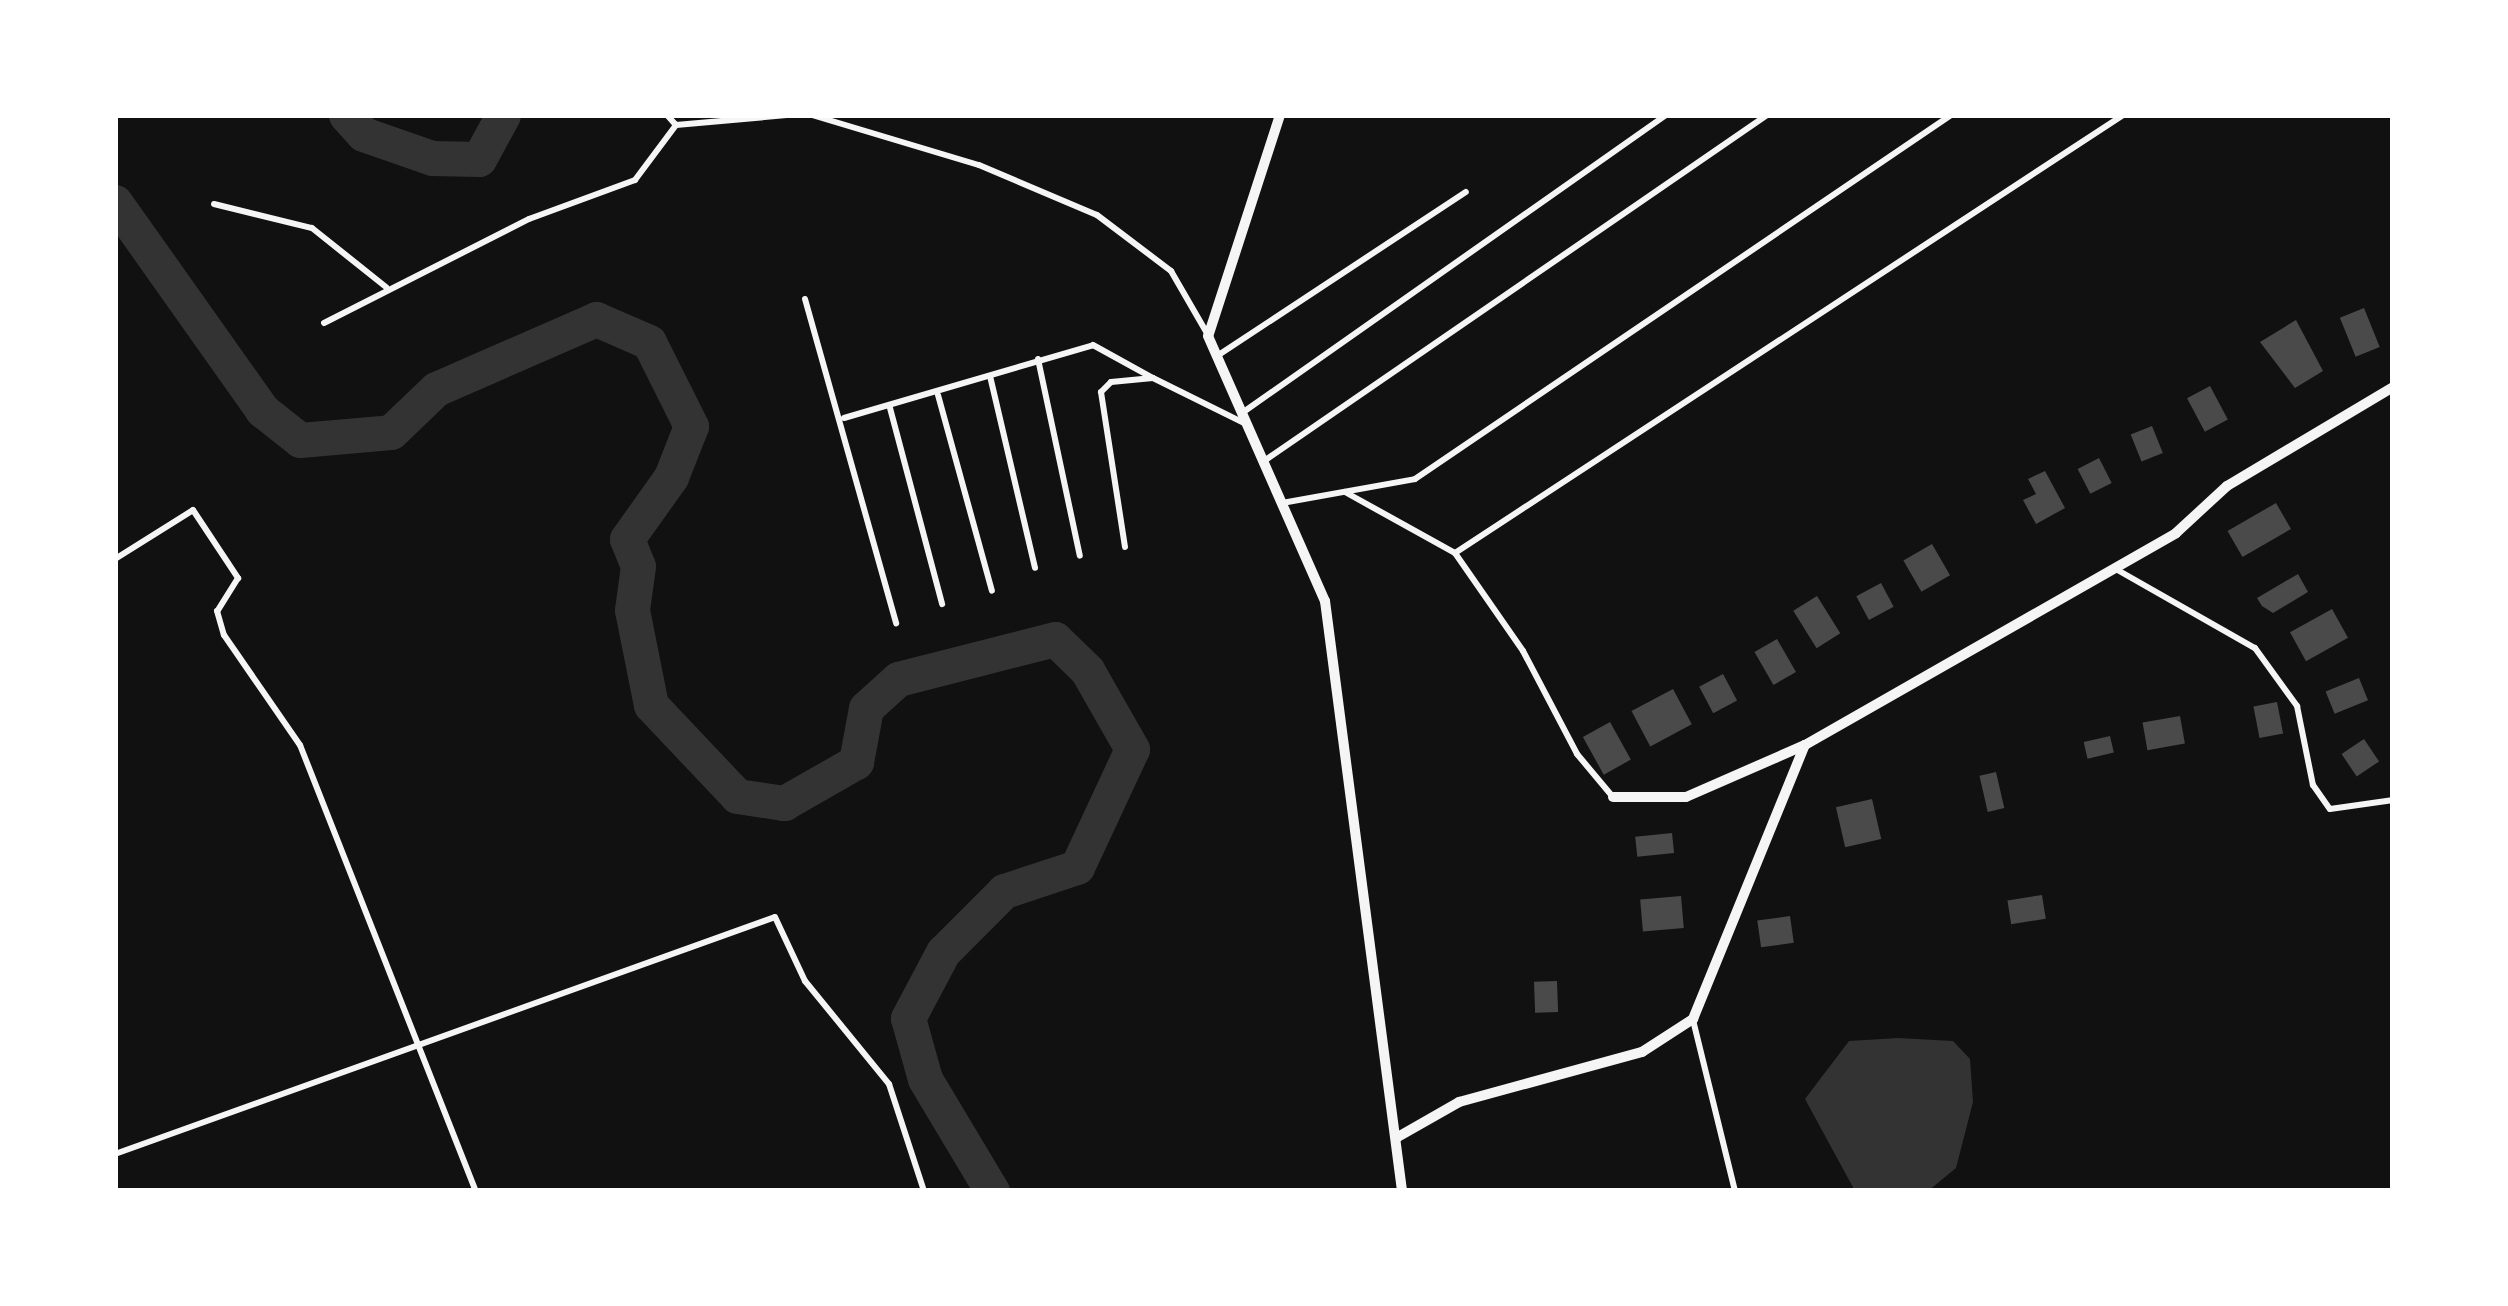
<!DOCTYPE html>
<html>
<head>
<meta charset="utf-8">
<style>
  body { margin:0 }
  #map { position:relative; width:2508px; height:1306px; overflow:hidden; background:#111; font-family:Raleway,sans-serif }
  div>[style] { position:absolute }
  [style*='--x'] { left:calc(var(--x)*1px); top:calc(var(--y)*1px); width:calc(var(--w)*1px); rotate:calc(var(--a)*1deg) }
  .water>* { inset:0; background:#333 }
  .river>* { height:35px; margin:-17.5px; padding:0 17.5px; transform-origin:17.5px; border-radius:17.5px; background:#333 }
  .building>* { inset:0; background:#4a4a4a; transform-origin:0 0 }
  .service>* { height:6px; margin:-3px; padding:0 3px; transform-origin:3px; border-radius:3px; background:#f5f5f5 }
  .minor>* { height:10px; margin:-5px; padding:0 5px; transform-origin:5px; border-radius:5px; background:#f5f5f5 }
  span { translate:-50% -50%; white-space:nowrap; text-align:center; line-height:1.15; -webkit-text-stroke:10px #fff; paint-order:stroke }
  .frame { position:absolute; inset:0; border:118px solid #fff; pointer-events:none }
</style>
</head>
<body>
<div id="map">
  <div class="water">
    <i style="clip-path:polygon(1898px 1038px,1953px 1041px,1970px 1059px,1973px 1102px,1956px 1168px,1928px 1191px,1855px 1191px,1805px 1099px,1849px 1041px)"></i>
  </div>
  <div class="river">
    <i style="--x:346;--y:115;--w:25;--a:48"></i>
    <i style="--x:363;--y:134;--w:73;--a:19.2"></i>
    <i style="--x:432;--y:158;--w:47;--a:1.2"></i>
    <i style="--x:479;--y:159;--w:50;--a:-61.4"></i>
    <i style="--x:115;--y:202;--w:255;--a:54.7"></i>
    <i style="--x:262;--y:410;--w:48;--a:38.3"></i>
    <i style="--x:300;--y:440;--w:91;--a:-5"></i>
    <i style="--x:391;--y:432;--w:62;--a:-43.7"></i>
    <i style="--x:436;--y:389;--w:175;--a:-23.6"></i>
    <i style="--x:596;--y:319;--w:58;--a:23.5"></i>
    <i style="--x:649;--y:342;--w:94;--a:63.4"></i>
    <i style="--x:691;--y:426;--w:55;--a:111.4"></i>
    <i style="--x:671;--y:477;--w:76;--a:125.4"></i>
    <i style="--x:627;--y:539;--w:29;--a:68"></i>
    <i style="--x:638;--y:566;--w:44;--a:97.8"></i>
    <i style="--x:632;--y:610;--w:97;--a:78.7"></i>
    <i style="--x:651;--y:705;--w:125;--a:46.6"></i>
    <i style="--x:737;--y:796;--w:48;--a:8.5"></i>
    <i style="--x:784;--y:803;--w:83;--a:-29.7"></i>
    <i style="--x:856;--y:762;--w:55;--a:-79.5"></i>
    <i style="--x:866;--y:708;--w:43;--a:-42.2"></i>
    <i style="--x:898;--y:679;--w:162;--a:-14.3"></i>
    <i style="--x:1055;--y:639;--w:45;--a:44.1"></i>
    <i style="--x:1087;--y:670;--w:91;--a:60.3"></i>
    <i style="--x:1132;--y:749;--w:130;--a:115"></i>
    <i style="--x:1077;--y:867;--w:77;--a:161.8"></i>
    <i style="--x:1004;--y:891;--w:86;--a:135"></i>
    <i style="--x:943;--y:952;--w:75;--a:117.9"></i>
    <i style="--x:908;--y:1018;--w:63;--a:74.4"></i>
    <i style="--x:925;--y:1079;--w:131;--a:59.1"></i>
  </div>
  <div class="building">
    <i style="left:2364px;top:308px;width:42px;height:26px;rotate:68deg"></i>
    <i style="clip-path:polygon(2296px 320px,2323px 371px,2295px 388px,2260px 342px)"></i>
    <i style="left:2210px;top:386px;width:38px;height:26px;rotate:62deg"></i>
    <i style="left:2152px;top:426px;width:29px;height:23px;rotate:68deg"></i>
    <i style="left:2099px;top:458px;width:28px;height:24px;rotate:63deg"></i>
    <i style="clip-path:polygon(2045px 471px,2065px 508px,2036px 524px,2023px 500px,2036px 494px,2028px 479px)"></i>
    <i style="left:2276px;top:503px;width:30px;height:56px;rotate:60deg"></i>
    <i style="left:1932px;top:544px;width:36px;height:33px;rotate:60deg"></i>
    <i style="clip-path:polygon(2298px 574px,2308px 592px,2273px 613px,2262px 606px,2257px 598px)"></i>
    <i style="left:1881px;top:583px;width:27px;height:28px;rotate:62deg"></i>
    <i style="left:1817px;top:596px;width:44px;height:28px;rotate:58deg"></i>
    <i style="left:2332px;top:609px;width:33px;height:48px;rotate:61deg"></i>
    <i style="left:1777px;top:639px;width:38px;height:26px;rotate:60deg"></i>
    <i style="left:1723px;top:674px;width:30px;height:27px;rotate:62deg"></i>
    <i style="left:2359px;top:678px;width:24px;height:36px;rotate:68deg"></i>
    <i style="left:1673px;top:689px;width:40px;height:47px;rotate:62deg"></i>
    <i style="left:2277px;top:702px;width:32px;height:24px;rotate:79deg"></i>
    <i style="left:2180px;top:716px;width:28px;height:38px;rotate:80deg"></i>
    <i style="left:1610px;top:722px;width:43px;height:31px;rotate:61deg"></i>
    <i style="left:2110px;top:736px;width:17px;height:27px;rotate:77deg"></i>
    <i style="left:2364px;top:739px;width:27px;height:27px;rotate:56deg"></i>
    <i style="left:1996px;top:772px;width:37px;height:17px;rotate:77deg"></i>
    <i style="left:1872px;top:799px;width:41px;height:37px;rotate:77deg"></i>
    <i style="left:1672px;top:833px;width:20px;height:37px;rotate:84deg"></i>
    <i style="left:2042px;top:895px;width:24px;height:35px;rotate:81deg"></i>
    <i style="left:1681px;top:896px;width:32px;height:41px;rotate:85deg"></i>
    <i style="left:1790px;top:916px;width:27px;height:33px;rotate:82deg"></i>
    <i style="left:1557px;top:981px;width:31px;height:23px;rotate:88deg"></i>
  </div>
  <div class="service">
    <i style="--x:667;--y:115;--w:13;--a:48"></i>
    <i style="--x:676;--y:125;--w:111;--a:-5.1"></i>
    <i style="--x:812;--y:115;--w:174;--a:16.7"></i>
    <i style="--x:979;--y:165;--w:128;--a:23"></i>
    <i style="--x:1097;--y:215;--w:93;--a:37.1"></i>
    <i style="--x:1171;--y:271;--w:74;--a:60"></i>
    <i style="--x:214;--y:204;--w:101;--a:13.8"></i>
    <i style="--x:312;--y:228;--w:95;--a:38.6"></i>
    <i style="--x:805;--y:299;--w:337;--a:74.3"></i>
    <i style="--x:324;--y:323;--w:230;--a:-26.9"></i>
    <i style="--x:529;--y:219;--w:113;--a:-20.2"></i>
    <i style="--x:635;--y:180;--w:69;--a:-53.3"></i>
    <i style="--x:1217;--y:356;--w:298;--a:-33.4"></i>
    <i style="--x:1038;--y:359;--w:201;--a:78"></i>
    <i style="--x:990;--y:376;--w:197;--a:76.8"></i>
    <i style="--x:938;--y:395;--w:203;--a:74.6"></i>
    <i style="--x:890;--y:408;--w:203;--a:75.1"></i>
    <i style="--x:1242;--y:413;--w:518;--a:-35.1"></i>
    <i style="--x:844;--y:418;--w:259;--a:-16.3"></i>
    <i style="--x:1093;--y:345;--w:68;--a:28.8"></i>
    <i style="--x:1264;--y:461;--w:611;--a:-34.52"></i>
    <i style="--x:1345;--y:492;--w:126;--a:29"></i>
    <i style="--x:1455;--y:553;--w:799;--a:-33.25"></i>
    <i style="--x:1282;--y:503;--w:135;--a:-10.2"></i>
    <i style="--x:1415;--y:479;--w:648;--a:-34.18"></i>
    <i style="--x:1125;--y:547;--w:157;--a:-98.8"></i>
    <i style="--x:1101;--y:392;--w:14;--a:-45"></i>
    <i style="--x:1111;--y:382;--w:42;--a:-5.4"></i>
    <i style="--x:1153;--y:378;--w:104;--a:26.3"></i>
    <i style="--x:1455;--y:553;--w:119;--a:55.2"></i>
    <i style="--x:1523;--y:651;--w:116;--a:62.3"></i>
    <i style="--x:1577;--y:754;--w:56;--a:50.1"></i>
    <i style="--x:115;--y:559;--w:92;--a:-32.1"></i>
    <i style="--x:193;--y:510;--w:82;--a:56.5"></i>
    <i style="--x:238;--y:578;--w:39;--a:122"></i>
    <i style="--x:217;--y:611;--w:25;--a:74"></i>
    <i style="--x:224;--y:635;--w:134;--a:55.4"></i>
    <i style="--x:300;--y:745;--w:479;--a:68.5"></i>
    <i style="--x:2114;--y:568;--w:162;--a:29.6"></i>
    <i style="--x:2255;--y:648;--w:72;--a:54.1"></i>
    <i style="--x:2297;--y:706;--w:81;--a:78.6"></i>
    <i style="--x:2313;--y:785;--w:29;--a:55"></i>
    <i style="--x:2330;--y:809;--w:64;--a:-8.1"></i>
    <i style="--x:1693;--y:1020;--w:176;--a:76.2"></i>
    <i style="--x:115;--y:1154;--w:701;--a:-19.75"></i>
    <i style="--x:775;--y:917;--w:71;--a:64.9"></i>
    <i style="--x:805;--y:981;--w:133;--a:50.8"></i>
    <i style="--x:889;--y:1084;--w:113;--a:71.9"></i>
  </div>
  <div class="minor">
    <i style="--x:1280;--y:115;--w:232;--a:108"></i>
    <i style="--x:1208;--y:336;--w:290;--a:66.2"></i>
    <i style="--x:1325;--y:601;--w:595;--a:82.56"></i>
    <i style="--x:1613;--y:797;--w:73;--a:0"></i>
    <i style="--x:1686;--y:797;--w:130;--a:-23.6"></i>
    <i style="--x:1805;--y:745;--w:427;--a:-29.7"></i>
    <i style="--x:2176;--y:533;--w:69;--a:-42.7"></i>
    <i style="--x:2227;--y:486;--w:193;--a:-30.8"></i>
    <i style="--x:1396;--y:1138;--w:73;--a:-29.7"></i>
    <i style="--x:1459;--y:1102;--w:190;--a:-15.3"></i>
    <i style="--x:1642;--y:1052;--w:61;--a:-32.9"></i>
    <i style="--x:1693;--y:1019;--w:296;--a:-67.8"></i>
  </div>
  <div class="frame"></div>
</div>
</body>
</html>
